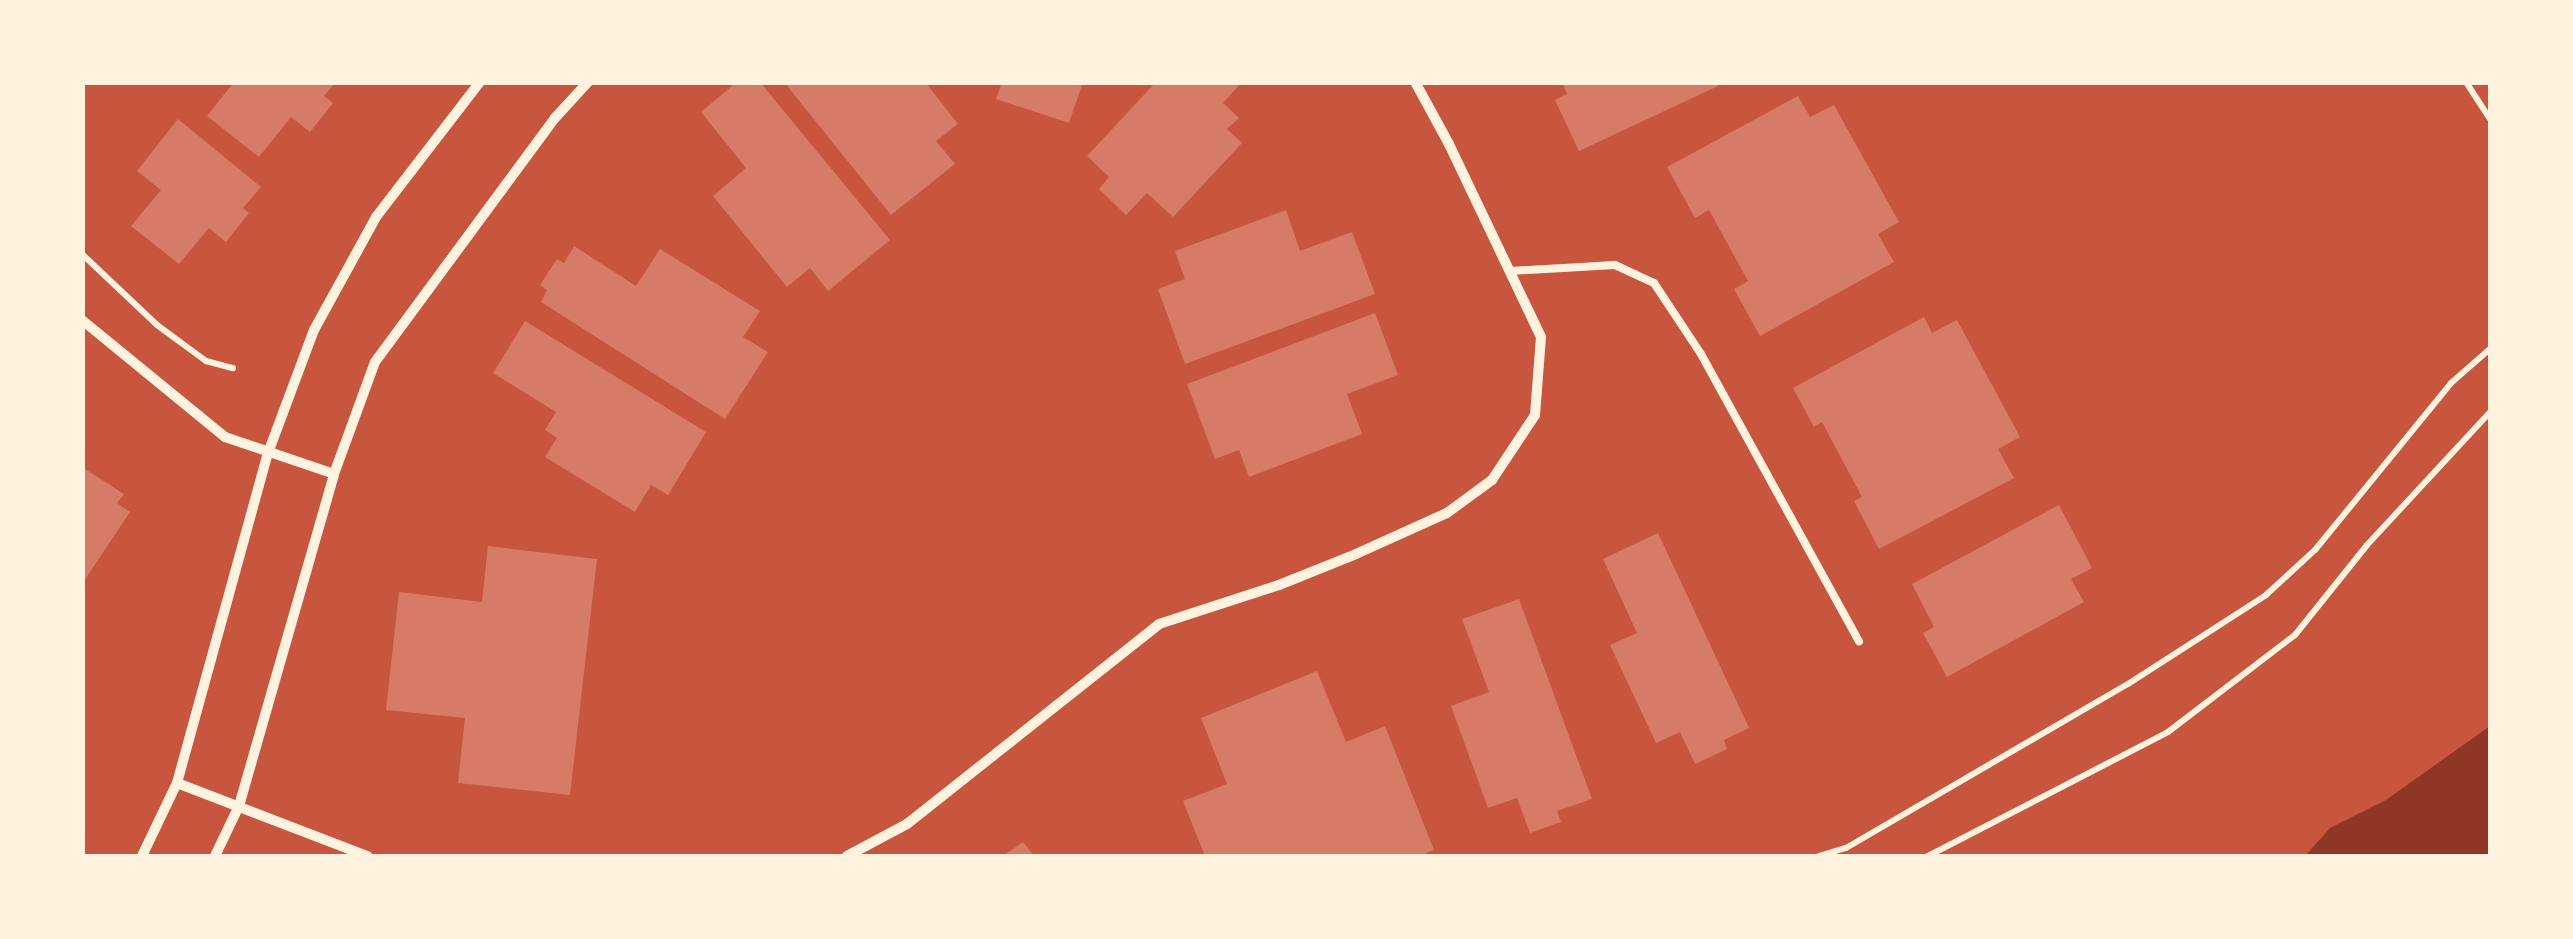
<!DOCTYPE html>
<html>
<head>
<meta charset="utf-8">
<style>
  body { margin:0 }
  #map { position:relative; width:2573px; height:939px; overflow:hidden; background:#c8553d; font-family:Poppins,sans-serif }
  div>[style] { position:absolute }
  [style*='--x'] { left:calc(var(--x)*1px); top:calc(var(--y)*1px); width:calc(var(--w)*1px); rotate:calc(var(--a)*1deg) }
  .water>* { inset:0; background:#8f3625 }
  .building>* { inset:0; background:#d67c66 }
  .path>* { height:6px; margin:-3px; padding:0 3px; transform-origin:3px; border-radius:3px; background:#fff3e0 }
  .service>* { height:8px; margin:-4px; padding:0 4px; transform-origin:4px; border-radius:4px; background:#fff3e0 }
  .minor>* { height:10px; margin:-5px; padding:0 5px; transform-origin:5px; border-radius:5px; background:#fff3e0 }
  span { translate:-50% -50%; white-space:nowrap; text-align:center; line-height:1.15; -webkit-text-stroke:10px #fff3e0; paint-order:stroke }
  .frame { position:absolute; inset:0; border:85px solid #fff3e0; pointer-events:none }
</style>
</head>
<body>
<div id="map">
  <div class="water">
    <i style="clip-path:polygon(2490px 726px,2490px 856px,2305px 856px,2330px 828px,2386px 800px)"></i>
  </div>
  <div class="building">
    <i style="clip-path:polygon(234px 82px,336px 82px,324px 96px,333px 103px,310px 132px,291px 117px,259px 157px,207px 116px)"></i>
    <i style="clip-path:polygon(737px 82px,760px 82px,890px 240px,828px 291px,810px 268px,787px 287px,713px 196px,746px 168px,701px 112px)"></i>
    <i style="clip-path:polygon(784px 82px,925px 82px,958px 124px,936px 141px,955px 164px,891px 215px)"></i>
    <i style="clip-path:polygon(1002px 82px,1083px 82px,1069px 123px,996px 99px)"></i>
    <i style="clip-path:polygon(1156px 82px,1242px 82px,1223px 103px,1239px 118px,1227px 129px,1242px 143px,1173px 217px,1147px 193px,1126px 215px,1099px 189px,1109px 177px,1087px 156px)"></i>
    <i style="clip-path:polygon(1562px 82px,1717px 82px,1718px 86px,1579px 151px,1555px 100px,1567px 94px)"></i>
    <i style="clip-path:polygon(1798px 96px,1810px 117px,1834px 105px,1899px 222px,1878px 234px,1894px 262px,1760px 336px,1734px 289px,1748px 281px,1709px 210px,1695px 218px,1667px 167px)"></i>
    <i style="clip-path:polygon(178px 119px,261px 187px,243px 208px,249px 213px,226px 242px,209px 228px,179px 264px,131px 226px,161px 190px,137px 171px)"></i>
    <i style="clip-path:polygon(1286px 210px,1300px 251px,1352px 232px,1375px 294px,1185px 364px,1158px 289px,1185px 279px,1175px 251px)"></i>
    <i style="clip-path:polygon(574px 246px,636px 286px,660px 249px,760px 311px,743px 337px,768px 352px,725px 419px,541px 302px,547px 290px,540px 285px,557px 259px,564px 263px)"></i>
    <i style="clip-path:polygon(1375px 313px,1398px 375px,1347px 394px,1362px 434px,1249px 477px,1239px 450px,1215px 459px,1187px 384px)"></i>
    <i style="clip-path:polygon(1924px 317px,1932px 333px,1957px 320px,2020px 437px,1998px 449px,2014px 478px,1879px 549px,1854px 501px,1862px 497px,1822px 422px,1814px 427px,1793px 388px)"></i>
    <i style="clip-path:polygon(525px 321px,706px 432px,668px 495px,651px 485px,635px 512px,545px 457px,557px 438px,545px 430px,556px 412px,493px 373px)"></i>
    <i style="clip-path:polygon(82px 467px,124px 494px,117px 503px,130px 512px,82px 584px)"></i>
    <i style="clip-path:polygon(2059px 505px,2092px 568px,2071px 579px,2084px 602px,1947px 677px,1923px 633px,1934px 627px,1912px 584px)"></i>
    <i style="clip-path:polygon(1658px 533px,1749px 728px,1724px 740px,1727px 749px,1695px 764px,1680px 732px,1656px 743px,1610px 645px,1637px 633px,1603px 559px)"></i>
    <i style="clip-path:polygon(488px 546px,597px 559px,570px 795px,458px 783px,465px 718px,386px 710px,399px 592px,482px 602px)"></i>
    <i style="clip-path:polygon(1519px 599px,1592px 799px,1557px 811px,1561px 822px,1530px 833px,1517px 798px,1488px 808px,1451px 706px,1489px 692px,1462px 619px)"></i>
    <i style="clip-path:polygon(1317px 671px,1346px 742px,1385px 726px,1434px 850px,1419px 856px,1205px 856px,1183px 801px,1227px 784px,1201px 718px)"></i>
    <i style="clip-path:polygon(1023px 842px,1034px 856px,1003px 856px)"></i>
  </div>
  <div class="path">
    <i style="--x:2466;--y:82;--w:44;--a:57"></i>
    <i style="--x:82;--y:254;--w:103;--a:43.4"></i>
    <i style="--x:157;--y:325;--w:61;--a:36.3"></i>
    <i style="--x:206;--y:361;--w:28;--a:15"></i>
    <i style="--x:1819;--y:856;--w:28;--a:-17"></i>
    <i style="--x:1846;--y:848;--w:326;--a:-30.2"></i>
    <i style="--x:2128;--y:684;--w:164;--a:-32.8"></i>
    <i style="--x:2266;--y:595;--w:67;--a:-42.6"></i>
    <i style="--x:2315;--y:550;--w:215;--a:-50.8"></i>
    <i style="--x:2451;--y:383;--w:52;--a:-41.1"></i>
    <i style="--x:1928;--y:856;--w:270;--a:-27.3"></i>
    <i style="--x:2168;--y:732;--w:160;--a:-37.4"></i>
    <i style="--x:2295;--y:635;--w:115;--a:-51.3"></i>
    <i style="--x:2367;--y:545;--w:181;--a:-47.2"></i>
  </div>
  <div class="service">
    <i style="--x:1510;--y:271;--w:105;--a:-3.3"></i>
    <i style="--x:1615;--y:265;--w:43;--a:24.8"></i>
    <i style="--x:1654;--y:283;--w:85;--a:56.5"></i>
    <i style="--x:1701;--y:354;--w:328;--a:61.2"></i>
  </div>
  <div class="minor">
    <i style="--x:82;--y:320;--w:185;--a:39.3"></i>
    <i style="--x:225;--y:437;--w:115;--a:18.7"></i>
    <i style="--x:177;--y:783;--w:204;--a:21"></i>
    <i style="--x:142;--y:856;--w:81;--a:-64.4"></i>
    <i style="--x:177;--y:783;--w:342;--a:-74.6"></i>
    <i style="--x:268;--y:453;--w:131;--a:-69.5"></i>
    <i style="--x:314;--y:330;--w:129;--a:-61.2"></i>
    <i style="--x:376;--y:217;--w:170;--a:-52.4"></i>
    <i style="--x:215;--y:856;--w:55;--a:-64.4"></i>
    <i style="--x:239;--y:806;--w:345;--a:-74"></i>
    <i style="--x:334;--y:474;--w:119;--a:-69.9"></i>
    <i style="--x:375;--y:362;--w:303;--a:-53.6"></i>
    <i style="--x:555;--y:118;--w:49;--a:-47.5"></i>
    <i style="--x:847;--y:856;--w:68;--a:-28.1"></i>
    <i style="--x:907;--y:824;--w:322;--a:-38.4"></i>
    <i style="--x:1159;--y:624;--w:126;--a:-18"></i>
    <i style="--x:1279;--y:585;--w:83;--a:-21.9"></i>
    <i style="--x:1356;--y:554;--w:100;--a:-24.3"></i>
    <i style="--x:1447;--y:513;--w:56;--a:-36.3"></i>
    <i style="--x:1492;--y:480;--w:78;--a:-56.5"></i>
    <i style="--x:1535;--y:415;--w:78;--a:-85.6"></i>
    <i style="--x:1541;--y:337;--w:214;--a:-115.5"></i>
    <i style="--x:1449;--y:144;--w:71;--a:-118.7"></i>
  </div>
  <div class="frame"></div>
</div>
</body>
</html>
